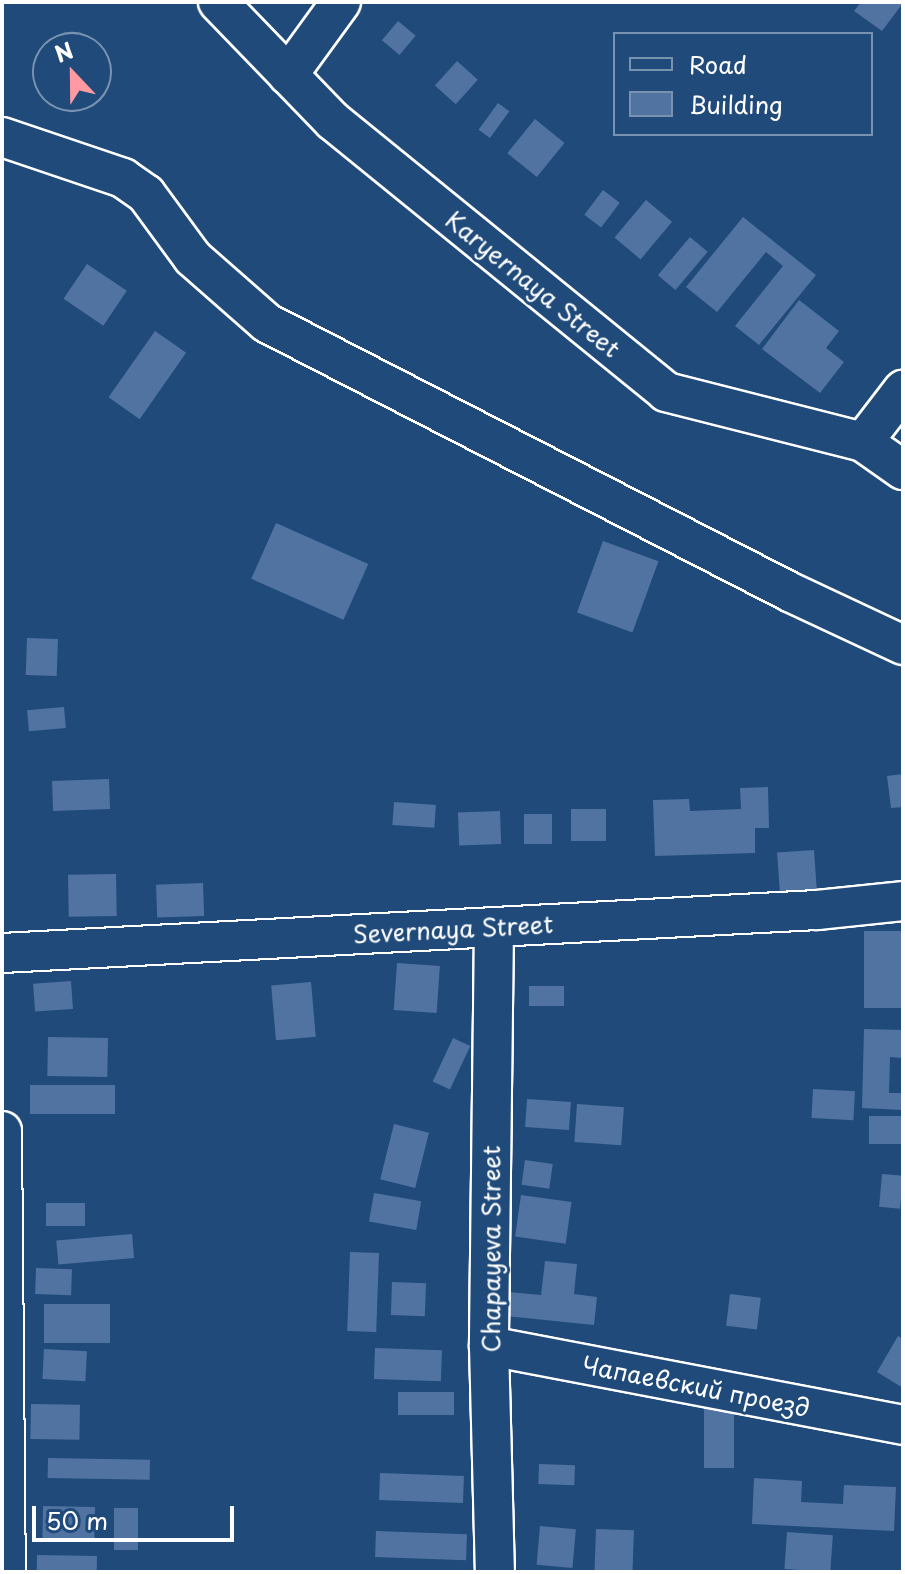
<!DOCTYPE html>
<html>
<head>
<meta charset="utf-8">
<style>
  body { margin:0 }
  #map { position:relative; width:905px; height:1574px; overflow:hidden; background:#1f4a7a; font-family:"Playpen Sans",sans-serif }
  div>[style] { position:absolute }
  [style*='--x'] { left:calc(var(--x)*1px); top:calc(var(--y)*1px); width:calc(var(--w)*1px); rotate:calc(var(--a)*1deg) }
  .building>* { inset:0; background:#5173a2; transform-origin:0 0 }
  .roads { filter:drop-shadow(2px 0 #fff) drop-shadow(-2px 0 #fff) drop-shadow(0 2px #fff) drop-shadow(0 -2px #fff) }
  .minor>* { height:38px; margin:-19px; padding:0 19px; transform-origin:19px; border-radius:19px; background:#1f4a7a }
  span { translate:-50% -50%; white-space:nowrap; text-align:center; line-height:1.15; -webkit-text-stroke:6px #1f4a7a; paint-order:stroke }
  .street-label { font-size:24px; color:#fff }
  .frame { position:absolute; inset:0; border:4px solid #fff; pointer-events:none }
  .legend { position:absolute; left:613px; top:32px; width:260px; height:104px; box-sizing:border-box; background:#1f4a7a; border:2px solid #7992af; margin:0; padding:10px 14px; list-style:none; font-size:24px; color:#fff }
  .legend li { display:flex; align-items:center; gap:16px; height:40px }
  .legend b { width:40px; border:2px solid #7992af }
  .north { position:absolute; left:32px; top:32px; width:80px; height:80px; box-sizing:border-box; background:#1f4a7a; border:2px solid #7992af; border-radius:50%; rotate:338deg; font-size:22px; font-weight:700; line-height:32px; text-align:center; color:#fff }
  .north::after { content:''; display:block; margin:auto; width:28px; height:36px; background:#ff9aa2; clip-path:polygon(50% 0,100% 100%,50% 72%,0 100%) }
  .scale { position:absolute; left:32px; top:1506px; width:202px; height:36px; box-sizing:border-box; border:4px solid #fff; border-top:0; padding-left:10px; font-size:24px; line-height:28px; white-space:nowrap; color:#fff; -webkit-text-stroke:6px #1f4a7a; paint-order:stroke }
</style>
</head>
<body>
<div id="map">
  <div class="building">
    <i style="clip-path:polygon(861px 2px,901px 2px,903px 3px,882px 31px,854px 11px)"></i>
    <i style="left:398px;top:21px;width:23px;height:25px;rotate:40deg"></i>
    <i style="left:457px;top:61px;width:28px;height:33px;rotate:42deg"></i>
    <i style="left:498px;top:103px;width:14px;height:33px;rotate:36deg"></i>
    <i style="left:535px;top:119px;width:38px;height:44px;rotate:39deg"></i>
    <i style="left:603px;top:190px;width:21px;height:31px;rotate:37deg"></i>
    <i style="left:646px;top:200px;width:34px;height:49px;rotate:40deg"></i>
    <i style="clip-path:polygon(743px 217px,816px 275px,759px 345px,735px 326px,783px 266px,766px 252px,717px 312px,686px 287px)"></i>
    <i style="left:690px;top:237px;width:23px;height:50px;rotate:40deg"></i>
    <i style="left:87px;top:264px;width:48px;height:42px;rotate:34deg"></i>
    <i style="clip-path:polygon(799px 300px,839px 331px,826px 348px,844px 362px,820px 393px,762px 349px)"></i>
    <i style="left:155px;top:331px;width:38px;height:81px;rotate:35deg"></i>
    <i style="left:276px;top:523px;width:101px;height:61px;rotate:24deg"></i>
    <i style="left:603px;top:541px;width:59px;height:76px;rotate:20deg"></i>
    <i style="left:27px;top:638px;width:31px;height:37px;rotate:2deg"></i>
    <i style="left:64px;top:707px;width:21px;height:37px;rotate:85deg"></i>
    <i style="clip-path:polygon(903px 774px,903px 807px,891px 808px,887px 776px)"></i>
    <i style="left:109px;top:779px;width:30px;height:57px;rotate:88deg"></i>
    <i style="clip-path:polygon(768px 787px,769px 828px,755px 828px,755px 853px,655px 856px,653px 800px,689px 799px,690px 811px,741px 809px,740px 788px)"></i>
    <i style="left:394px;top:802px;width:42px;height:23px;rotate:4deg"></i>
    <i style="left:571px;top:809px;width:35px;height:32px"></i>
    <i style="left:500px;top:811px;width:33px;height:42px;rotate:88deg"></i>
    <i style="left:524px;top:814px;width:28px;height:30px"></i>
    <i style="left:814px;top:850px;width:48px;height:37px;rotate:86deg"></i>
    <i style="left:116px;top:874px;width:42px;height:48px;rotate:89deg"></i>
    <i style="left:203px;top:883px;width:33px;height:47px;rotate:88deg"></i>
    <i style="left:864px;top:931px;width:39px;height:77px"></i>
    <i style="left:397px;top:963px;width:43px;height:47px;rotate:4deg"></i>
    <i style="left:71px;top:981px;width:28px;height:38px;rotate:86deg"></i>
    <i style="left:311px;top:982px;width:55px;height:40px;rotate:85deg"></i>
    <i style="left:564px;top:986px;width:20px;height:35px;rotate:90deg"></i>
    <i style="clip-path:polygon(864px 1029px,903px 1030px,903px 1058px,890px 1057px,889px 1093px,903px 1093px,903px 1110px,862px 1108px)"></i>
    <i style="left:48px;top:1037px;width:60px;height:39px;rotate:1deg"></i>
    <i style="left:453px;top:1038px;width:19px;height:48px;rotate:25deg"></i>
    <i style="left:115px;top:1085px;width:29px;height:85px;rotate:90deg"></i>
    <i style="left:813px;top:1089px;width:42px;height:29px;rotate:3deg"></i>
    <i style="left:527px;top:1099px;width:44px;height:28px;rotate:4deg"></i>
    <i style="left:577px;top:1104px;width:47px;height:38px;rotate:4deg"></i>
    <i style="left:869px;top:1116px;width:34px;height:28px"></i>
    <i style="left:394px;top:1124px;width:36px;height:57px;rotate:14deg"></i>
    <i style="left:525px;top:1160px;width:28px;height:25px;rotate:8deg"></i>
    <i style="left:882px;top:1174px;width:21px;height:33px;rotate:5deg"></i>
    <i style="left:374px;top:1193px;width:48px;height:29px;rotate:10deg"></i>
    <i style="left:521px;top:1195px;width:51px;height:42px;rotate:8deg"></i>
    <i style="left:46px;top:1203px;width:39px;height:23px"></i>
    <i style="left:132px;top:1234px;width:24px;height:76px;rotate:85deg"></i>
    <i style="left:350px;top:1252px;width:29px;height:79px;rotate:2deg"></i>
    <i style="clip-path:polygon(545px 1261px,577px 1264px,574px 1294px,597px 1297px,594px 1325px,505px 1316px,508px 1292px,541px 1295px)"></i>
    <i style="left:36px;top:1268px;width:36px;height:26px;rotate:2deg"></i>
    <i style="left:392px;top:1282px;width:34px;height:33px;rotate:2deg"></i>
    <i style="left:730px;top:1294px;width:31px;height:32px;rotate:7deg"></i>
    <i style="left:44px;top:1304px;width:66px;height:39px"></i>
    <i style="clip-path:polygon(898px 1336px,903px 1339px,903px 1388px,877px 1372px)"></i>
    <i style="left:375px;top:1348px;width:67px;height:31px;rotate:2deg"></i>
    <i style="left:44px;top:1349px;width:43px;height:30px;rotate:3deg"></i>
    <i style="left:454px;top:1392px;width:23px;height:56px;rotate:90deg"></i>
    <i style="left:31px;top:1404px;width:49px;height:35px;rotate:1deg"></i>
    <i style="left:704px;top:1404px;width:30px;height:64px"></i>
    <i style="left:48px;top:1458px;width:102px;height:20px;rotate:1deg"></i>
    <i style="left:539px;top:1464px;width:36px;height:20px;rotate:2deg"></i>
    <i style="left:380px;top:1473px;width:84px;height:27px;rotate:2deg"></i>
    <i style="clip-path:polygon(754px 1478px,802px 1481px,801px 1502px,843px 1504px,844px 1485px,896px 1487px,894px 1531px,752px 1524px)"></i>
    <i style="left:43px;top:1506px;width:52px;height:34px;rotate:1deg"></i>
    <i style="left:114px;top:1508px;width:24px;height:42px"></i>
    <i style="left:540px;top:1526px;width:36px;height:39px;rotate:5deg"></i>
    <i style="left:596px;top:1529px;width:38px;height:43px;rotate:2deg"></i>
    <i style="left:376px;top:1531px;width:91px;height:26px;rotate:2deg"></i>
    <i style="left:787px;top:1532px;width:46px;height:37px;rotate:4deg"></i>
    <i style="left:37px;top:1555px;width:60px;height:17px;rotate:1deg"></i>
  </div>
  <div class="roads">
    <div class="minor">
      <i style="--x:218;--y:2;--w:165;--a:46"></i>
      <i style="--x:333;--y:121;--w:429;--a:39.1"></i>
      <i style="--x:666;--y:392;--w:203;--a:14.2"></i>
      <i style="--x:863;--y:442;--w:49;--a:35"></i>
      <i style="--x:288;--y:75;--w:90;--a:-54"></i>
      <i style="--x:2;--y:137;--w:128;--a:18.7"></i>
      <i style="--x:123;--y:178;--w:28;--a:35"></i>
      <i style="--x:146;--y:194;--w:79;--a:53.7"></i>
      <i style="--x:193;--y:258;--w:98;--a:41.3"></i>
      <i style="--x:267;--y:323;--w:588;--a:27.22"></i>
      <i style="--x:790;--y:592;--w:125;--a:25.1"></i>
      <i style="--x:863;--y:442;--w:66;--a:-52.4"></i>
      <i style="--x:494;--y:927;--w:419;--a:90.7"></i>
      <i style="--x:489;--y:1346;--w:226;--a:88.5"></i>
      <i style="--x:2;--y:953;--w:816;--a:-3.02"></i>
      <i style="--x:817;--y:910;--w:86;--a:-6"></i>
      <i style="--x:2;--y:1131;--w:441;--a:89.5"></i>
      <i style="--x:489;--y:1346;--w:421;--a:10.8"></i>
    </div>
  </div>
  <div class="street-label">
    <span style="left:533px;top:284px;rotate:39deg">Karyernaya Street</span>
    <span style="left:453px;top:929px;rotate:-3deg">Severnaya Street</span>
    <span style="left:491px;top:1249px;rotate:-90deg">Chapayeva Street</span>
    <span style="left:696px;top:1386px;rotate:11deg">Чапаевский проезд</span>
  </div>
  <div class="frame"></div>
  <ul class="legend">
  <li><b style="height:10px;background:#1f4a7a"></b>Road</li>
  <li><b style="height:22px;background:#5173a2"></b>Building</li>
  </ul>
  <div class="north">N</div>
  <div class="scale">50 m</div>
</div>
</body>
</html>
